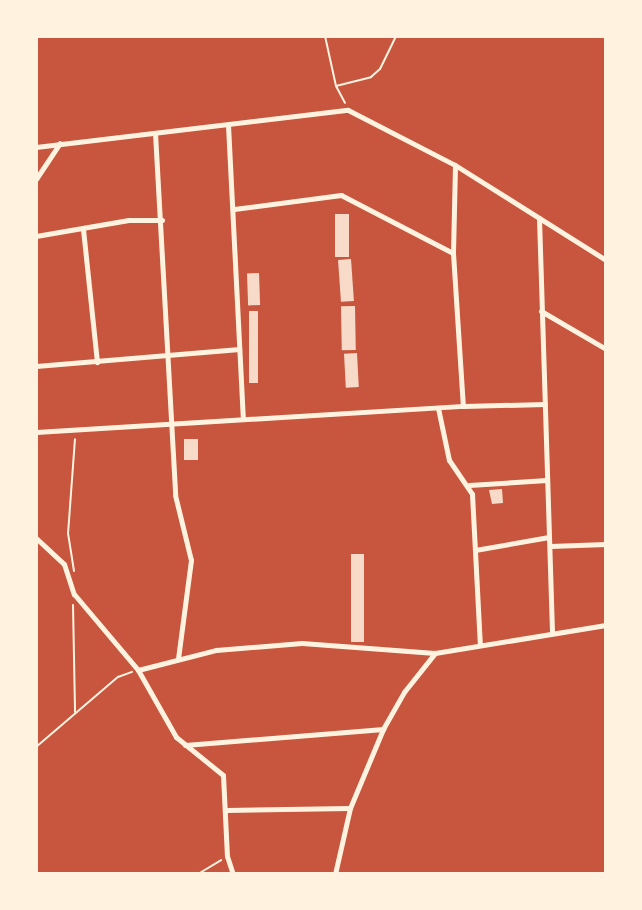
<!DOCTYPE html>
<html>
<head>
<meta charset="utf-8">
<style>
  body { margin:0 }
  #map { position:relative; width:642px; height:910px; overflow:hidden; background:#c8553d; font-family:Georgia,serif }
  div>[style] { position:absolute }
  [style*='--x'] { left:calc(var(--x)*1px); top:calc(var(--y)*1px); width:calc(var(--w)*1px); rotate:calc(var(--a)*1deg) }
  .building>* { inset:0; background:#f7dbc8; transform-origin:0 0 }
  .path>* { height:2px; margin:-1px; padding:0 1px; transform-origin:1px; border-radius:1px; background:#fff3e0 }
  .minor>* { height:5px; margin:-2.5px; padding:0 2.5px; transform-origin:2.5px; border-radius:2.5px; background:#fff3e0 }
  span { translate:-50% -50%; white-space:nowrap; text-align:center; line-height:1.15; -webkit-text-stroke:8px #fff3e0; paint-order:stroke }
  .frame { position:absolute; inset:0; border:38px solid #fff3e0; pointer-events:none }
</style>
</head>
<body>
<div id="map">
  <div class="building">
    <i style="left:335px;top:214px;width:14px;height:43px"></i>
    <i style="left:351px;top:259px;width:42px;height:13px;rotate:86deg"></i>
    <i style="left:259px;top:273px;width:32px;height:12px;rotate:88deg"></i>
    <i style="left:355px;top:306px;width:44px;height:14px;rotate:89deg"></i>
    <i style="left:249px;top:311px;width:9px;height:72px"></i>
    <i style="left:357px;top:353px;width:34px;height:13px;rotate:87deg"></i>
    <i style="left:184px;top:439px;width:14px;height:21px"></i>
    <i style="clip-path:polygon(502px 489px,503px 503px,492px 504px,489px 490px)"></i>
    <i style="left:351px;top:554px;width:13px;height:88px"></i>
  </div>
  <div class="path">
    <i style="--x:325;--y:36;--w:51;--a:77.6"></i>
    <i style="--x:336;--y:86;--w:19;--a:62"></i>
    <i style="--x:336;--y:86;--w:36;--a:-14"></i>
    <i style="--x:371;--y:77;--w:12;--a:-42"></i>
    <i style="--x:380;--y:69;--w:37;--a:-64"></i>
    <i style="--x:74;--y:571;--w:37;--a:-99"></i>
    <i style="--x:68;--y:534;--w:95;--a:-85.8"></i>
    <i style="--x:73;--y:605;--w:107;--a:88.9"></i>
    <i style="--x:36;--y:747;--w:108;--a:-40.5"></i>
    <i style="--x:118;--y:677;--w:15;--a:-20"></i>
    <i style="--x:198;--y:874;--w:27;--a:-31"></i>
  </div>
  <div class="minor">
    <i style="--x:228;--y:125;--w:294;--a:87.1"></i>
    <i style="--x:155;--y:133;--w:363;--a:86.8"></i>
    <i style="--x:175;--y:495;--w:67;--a:76.2"></i>
    <i style="--x:191;--y:560;--w:100;--a:97.5"></i>
    <i style="--x:36;--y:147;--w:314;--a:-6.8"></i>
    <i style="--x:348;--y:110;--w:120;--a:27.2"></i>
    <i style="--x:455;--y:165;--w:178;--a:32.2"></i>
    <i style="--x:455;--y:165;--w:88;--a:91.3"></i>
    <i style="--x:453;--y:253;--w:153;--a:86.3"></i>
    <i style="--x:36;--y:179;--w:43;--a:-56.3"></i>
    <i style="--x:234;--y:209;--w:108;--a:-7.5"></i>
    <i style="--x:341;--y:195;--w:126;--a:27.4"></i>
    <i style="--x:539;--y:218;--w:414;--a:88.2"></i>
    <i style="--x:83;--y:229;--w:134;--a:84"></i>
    <i style="--x:36;--y:236;--w:94;--a:-9.8"></i>
    <i style="--x:129;--y:220;--w:33;--a:0"></i>
    <i style="--x:541;--y:311;--w:75;--a:30.3"></i>
    <i style="--x:36;--y:366;--w:204;--a:-4.8"></i>
    <i style="--x:438;--y:408;--w:53;--a:78.1"></i>
    <i style="--x:449;--y:460;--w:41;--a:55.9"></i>
    <i style="--x:472;--y:494;--w:151;--a:87"></i>
    <i style="--x:36;--y:432;--w:428;--a:-3.5"></i>
    <i style="--x:463;--y:406;--w:82;--a:-1.4"></i>
    <i style="--x:469;--y:485;--w:78;--a:-3.7"></i>
    <i style="--x:36;--y:538;--w:38;--a:43"></i>
    <i style="--x:64;--y:564;--w:32;--a:72"></i>
    <i style="--x:74;--y:594;--w:99;--a:49.9"></i>
    <i style="--x:138;--y:670;--w:77;--a:60.4"></i>
    <i style="--x:176;--y:737;--w:60;--a:39"></i>
    <i style="--x:223;--y:775;--w:81;--a:87.2"></i>
    <i style="--x:227;--y:856;--w:19;--a:72"></i>
    <i style="--x:550;--y:546;--w:56;--a:-2"></i>
    <i style="--x:475;--y:550;--w:75;--a:-10"></i>
    <i style="--x:138;--y:670;--w:81;--a:-14.4"></i>
    <i style="--x:216;--y:650;--w:86;--a:-4.7"></i>
    <i style="--x:302;--y:643;--w:133;--a:4.3"></i>
    <i style="--x:185;--y:745;--w:199;--a:-4.6"></i>
    <i style="--x:226;--y:810;--w:124;--a:-0.9"></i>
    <i style="--x:335;--y:874;--w:68;--a:-77.2"></i>
    <i style="--x:350;--y:808;--w:86;--a:-67.3"></i>
    <i style="--x:383;--y:729;--w:43;--a:-60.4"></i>
    <i style="--x:404;--y:692;--w:50;--a:-51.5"></i>
    <i style="--x:435;--y:653;--w:173;--a:-9.3"></i>
  </div>
  <div class="frame"></div>
</div>
</body>
</html>
